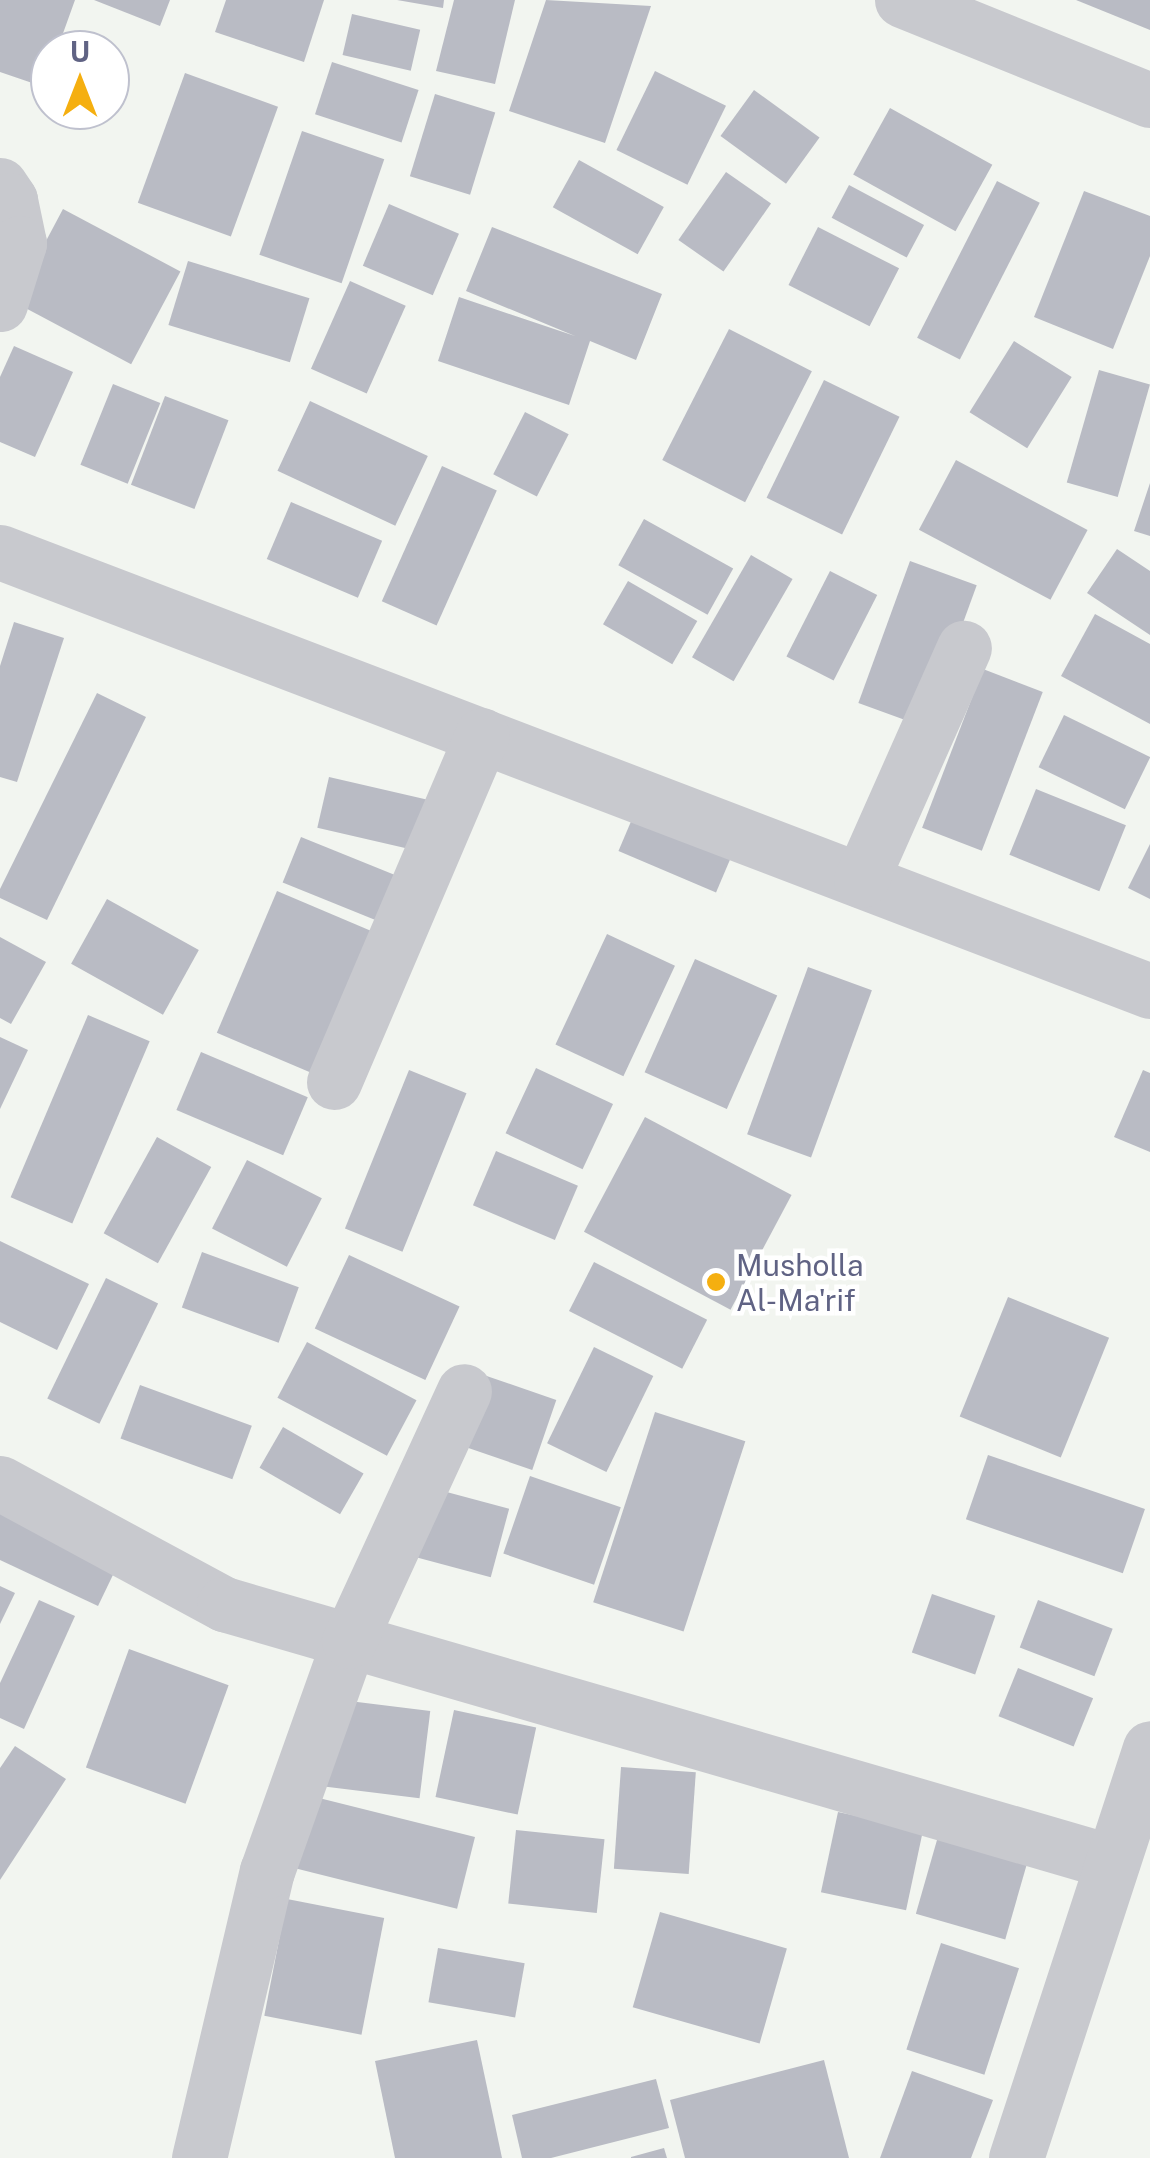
<!DOCTYPE html>
<html>
<head>
<meta charset="utf-8">
<style>
  body { margin:0 }
  #map { position:relative; width:1150px; height:2158px; overflow:hidden; background:#f2f5f0; font-family:"Public Sans",sans-serif }
  div>[style] { position:absolute }
  [style*='--x'] { left:calc(var(--x)*1px); top:calc(var(--y)*1px); width:calc(var(--w)*1px); rotate:calc(var(--a)*1deg) }
  .building>* { inset:0; background:#b9bbc4; transform-origin:0 0 }
  .minor>* { height:55px; margin:-27.5px; padding:0 27.5px; transform-origin:27.5px; border-radius:27.5px; background:#c8c9ce }
  .dots>* { width:28px; height:28px; translate:-50% -50%; box-sizing:border-box; border:5px solid #fff; border-radius:50% }
  span { translate:-50% -50%; white-space:nowrap; text-align:center; line-height:1.15; -webkit-text-stroke:9px #fff; paint-order:stroke }
  .poi-label { font-size:30px; color:#606384 }
  .left { translate:0 -50%; text-align:left }
  .north { position:absolute; left:30px; top:30px; width:100px; height:100px; box-sizing:border-box; background:#fff; border:2px solid #bfc1ce; border-radius:50%; rotate:0deg; font-size:28px; font-weight:700; line-height:40px; text-align:center; color:#606384 }
  .north::after { content:''; display:block; margin:auto; width:35px; height:45px; background:#f5af10; clip-path:polygon(50% 0,100% 100%,50% 72%,0 100%) }
</style>
</head>
<body>
<div id="map">
  <div class="building">
    <i style="clip-path:polygon(0 0,75px 0,57px 50px,50px 50px,44px 87px,0 72px)"></i>
    <i style="clip-path:polygon(94px 0,170px 0,160px 26px)"></i>
    <i style="clip-path:polygon(226px 0,324px 0,304px 62px,215px 32px)"></i>
    <i style="clip-path:polygon(397px 0,444px 0,443px 8px)"></i>
    <i style="clip-path:polygon(454px 0,515px 0,495px 84px,436px 71px)"></i>
    <i style="clip-path:polygon(546px 0,651px 6px,605px 143px,509px 111px)"></i>
    <i style="clip-path:polygon(1076px 0,1150px 0,1150px 30px)"></i>
    <i style="left:352px;top:14px;width:70px;height:42px;rotate:13deg"></i>
    <i style="left:332px;top:62px;width:91px;height:55px;rotate:18deg"></i>
    <i style="left:655px;top:71px;width:79px;height:88px;rotate:26deg"></i>
    <i style="left:185px;top:73px;width:99px;height:138px;rotate:20deg"></i>
    <i style="left:754px;top:90px;width:81px;height:57px;rotate:36deg"></i>
    <i style="left:435px;top:94px;width:63px;height:86px;rotate:17deg"></i>
    <i style="left:890px;top:108px;width:117px;height:76px;rotate:29deg"></i>
    <i style="left:302px;top:131px;width:87px;height:131px;rotate:19deg"></i>
    <i style="left:579px;top:160px;width:97px;height:54px;rotate:29deg"></i>
    <i style="left:726px;top:172px;width:55px;height:83px;rotate:35deg"></i>
    <i style="left:997px;top:181px;width:48px;height:176px;rotate:27deg"></i>
    <i style="left:849px;top:185px;width:85px;height:37px;rotate:28deg"></i>
    <i style="clip-path:polygon(1084px 191px,1150px 216px,1150px 256px,1113px 349px,1034px 317px)"></i>
    <i style="left:389px;top:204px;width:76px;height:67px;rotate:23deg"></i>
    <i style="left:63px;top:209px;width:133px;height:105px;rotate:28deg"></i>
    <i style="clip-path:polygon(492px 227px,662px 294px,636px 360px,590px 341px,569px 405px,438px 361px,459px 297px,575px 336px,466px 291px)"></i>
    <i style="left:818px;top:227px;width:91px;height:65px;rotate:27deg"></i>
    <i style="left:188px;top:261px;width:127px;height:67px;rotate:17deg"></i>
    <i style="left:350px;top:281px;width:61px;height:96px;rotate:24deg"></i>
    <i style="left:729px;top:329px;width:93px;height:147px;rotate:27deg"></i>
    <i style="left:1014px;top:341px;width:68px;height:84px;rotate:32deg"></i>
    <i style="clip-path:polygon(14px 346px,73px 372px,35px 457px,0 442px,0 377px)"></i>
    <i style="left:1099px;top:370px;width:53px;height:117px;rotate:16deg"></i>
    <i style="left:824px;top:380px;width:84px;height:131px;rotate:26deg"></i>
    <i style="left:113px;top:384px;width:51px;height:87px;rotate:22deg"></i>
    <i style="left:165px;top:396px;width:68px;height:95px;rotate:21deg"></i>
    <i style="left:310px;top:401px;width:130px;height:77px;rotate:25deg"></i>
    <i style="left:525px;top:412px;width:49px;height:70px;rotate:27deg"></i>
    <i style="left:956px;top:460px;width:149px;height:79px;rotate:28deg"></i>
    <i style="left:442px;top:466px;width:60px;height:148px;rotate:24deg"></i>
    <i style="clip-path:polygon(1150px 483px,1150px 536px,1134px 531px)"></i>
    <i style="left:291px;top:502px;width:99px;height:62px;rotate:23deg"></i>
    <i style="left:644px;top:519px;width:102px;height:53px;rotate:29deg"></i>
    <i style="clip-path:polygon(1117px 549px,1150px 571px,1150px 635px,1087px 593px)"></i>
    <i style="left:751px;top:555px;width:48px;height:118px;rotate:30deg"></i>
    <i style="left:910px;top:561px;width:71px;height:151px;rotate:20deg"></i>
    <i style="left:830px;top:571px;width:53px;height:96px;rotate:27deg"></i>
    <i style="left:628px;top:581px;width:80px;height:50px;rotate:30deg"></i>
    <i style="clip-path:polygon(1095px 614px,1150px 644px,1150px 724px,1061px 676px)"></i>
    <i style="clip-path:polygon(14px 622px,64px 638px,17px 782px,0 777px,0 666px)"></i>
    <i style="left:983px;top:669px;width:64px;height:170px;rotate:21deg"></i>
    <i style="clip-path:polygon(97px 693px,146px 717px,47px 920px,0 898px,0 889px)"></i>
    <i style="left:1064px;top:715px;width:96px;height:58px;rotate:26deg"></i>
    <i style="left:329px;top:777px;width:109px;height:52px;rotate:13deg"></i>
    <i style="left:1036px;top:789px;width:97px;height:71px;rotate:22deg"></i>
    <i style="left:638px;top:805px;width:106px;height:50px;rotate:23deg"></i>
    <i style="left:301px;top:837px;width:108px;height:49px;rotate:22deg"></i>
    <i style="clip-path:polygon(1150px 844px,1150px 899px,1128px 888px)"></i>
    <i style="left:277px;top:891px;width:121px;height:154px;rotate:23deg"></i>
    <i style="left:107px;top:899px;width:105px;height:74px;rotate:29deg"></i>
    <i style="left:607px;top:934px;width:75px;height:122px;rotate:25deg"></i>
    <i style="clip-path:polygon(0 937px,46px 962px,11px 1024px,0 1018px)"></i>
    <i style="left:695px;top:959px;width:90px;height:124px;rotate:24deg"></i>
    <i style="left:808px;top:967px;width:68px;height:178px;rotate:20deg"></i>
    <i style="left:88px;top:1015px;width:67px;height:198px;rotate:23deg"></i>
    <i style="clip-path:polygon(0 1037px,28px 1050px,0 1109px)"></i>
    <i style="left:201px;top:1052px;width:116px;height:63px;rotate:23deg"></i>
    <i style="left:536px;top:1068px;width:85px;height:72px;rotate:25deg"></i>
    <i style="left:409px;top:1070px;width:62px;height:171px;rotate:22deg"></i>
    <i style="clip-path:polygon(1143px 1070px,1150px 1073px,1150px 1152px,1114px 1137px)"></i>
    <i style="left:645px;top:1117px;width:166px;height:130px;rotate:28deg"></i>
    <i style="left:157px;top:1137px;width:62px;height:110px;rotate:29deg"></i>
    <i style="left:496px;top:1151px;width:89px;height:59px;rotate:23deg"></i>
    <i style="left:247px;top:1160px;width:84px;height:77px;rotate:27deg"></i>
    <i style="clip-path:polygon(0 1241px,89px 1284px,57px 1350px,0 1322px)"></i>
    <i style="left:202px;top:1252px;width:103px;height:59px;rotate:20deg"></i>
    <i style="left:349px;top:1255px;width:122px;height:81px;rotate:25deg"></i>
    <i style="left:594px;top:1262px;width:127px;height:55px;rotate:27deg"></i>
    <i style="left:106px;top:1278px;width:58px;height:134px;rotate:26deg"></i>
    <i style="left:1008px;top:1297px;width:109px;height:129px;rotate:22deg"></i>
    <i style="left:307px;top:1342px;width:124px;height:63px;rotate:28deg"></i>
    <i style="left:594px;top:1347px;width:66px;height:107px;rotate:26deg"></i>
    <i style="left:475px;top:1372px;width:86px;height:74px;rotate:19deg"></i>
    <i style="left:140px;top:1385px;width:119px;height:57px;rotate:20deg"></i>
    <i style="left:655px;top:1412px;width:95px;height:200px;rotate:18deg"></i>
    <i style="left:283px;top:1427px;width:93px;height:47px;rotate:30deg"></i>
    <i style="left:988px;top:1455px;width:166px;height:68px;rotate:19deg"></i>
    <i style="left:530px;top:1476px;width:96px;height:82px;rotate:19deg"></i>
    <i style="left:428px;top:1487px;width:84px;height:71px;rotate:15deg"></i>
    <i style="clip-path:polygon(0 1493px,124px 1552px,98px 1606px,0 1560px)"></i>
    <i style="clip-path:polygon(0 1586px,15px 1593px,0 1624px)"></i>
    <i style="left:932px;top:1594px;width:67px;height:62px;rotate:19deg"></i>
    <i style="clip-path:polygon(39px 1600px,75px 1616px,24px 1729px,0 1718px,0 1683px)"></i>
    <i style="left:1038px;top:1600px;width:80px;height:51px;rotate:21deg"></i>
    <i style="left:129px;top:1649px;width:106px;height:126px;rotate:20deg"></i>
    <i style="left:1018px;top:1668px;width:81px;height:52px;rotate:22deg"></i>
    <i style="left:333px;top:1699px;width:98px;height:88px;rotate:7deg"></i>
    <i style="left:454px;top:1710px;width:84px;height:89px;rotate:12deg"></i>
    <i style="clip-path:polygon(15px 1746px,66px 1779px,0 1880px,0 1768px)"></i>
    <i style="left:621px;top:1767px;width:75px;height:102px;rotate:4deg"></i>
    <i style="left:311px;top:1796px;width:169px;height:74px;rotate:14deg"></i>
    <i style="left:838px;top:1812px;width:87px;height:82px;rotate:12deg"></i>
    <i style="left:516px;top:1830px;width:89px;height:74px;rotate:6deg"></i>
    <i style="left:939px;top:1833px;width:93px;height:84px;rotate:16deg"></i>
    <i style="left:287px;top:1899px;width:99px;height:119px;rotate:11deg"></i>
    <i style="left:660px;top:1912px;width:132px;height:99px;rotate:16deg"></i>
    <i style="left:941px;top:1943px;width:82px;height:112px;rotate:18deg"></i>
    <i style="left:438px;top:1948px;width:88px;height:55px;rotate:10deg"></i>
    <i style="clip-path:polygon(477px 2040px,502px 2158px,395px 2158px,375px 2061px)"></i>
    <i style="clip-path:polygon(824px 2060px,849px 2158px,685px 2158px,670px 2100px)"></i>
    <i style="clip-path:polygon(912px 2071px,993px 2100px,971px 2158px,880px 2158px)"></i>
    <i style="clip-path:polygon(656px 2079px,669px 2128px,551px 2158px,522px 2158px,512px 2115px)"></i>
    <i style="clip-path:polygon(664px 2148px,667px 2158px,631px 2158px,631px 2157px)"></i>
  </div>
  <div class="minor">
    <i style="--x:902;--y:0;--w:267;--a:22"></i>
    <i style="--x:0;--y:185;--w:18;--a:56"></i>
    <i style="--x:10;--y:200;--w:44;--a:78.2"></i>
    <i style="--x:19;--y:243;--w:64;--a:107.3"></i>
    <i style="--x:0;--y:552;--w:1231;--a:20.89"></i>
    <i style="--x:861;--y:880;--w:254;--a:-66.1"></i>
    <i style="--x:334;--y:1082;--w:377;--a:-66.9"></i>
    <i style="--x:0;--y:1483;--w:255;--a:28.4"></i>
    <i style="--x:224;--y:1604;--w:925;--a:16.2"></i>
    <i style="--x:199;--y:2158;--w:295;--a:-76.7"></i>
    <i style="--x:267;--y:1871;--w:244;--a:-70.4"></i>
    <i style="--x:349;--y:1641;--w:275;--a:-65.3"></i>
    <i style="--x:1016;--y:2158;--w:431;--a:-71.9"></i>
  </div>
  <div class="dots">
    <i style="left:716px;top:1282px;background:#f5af10"></i>
  </div>
  <div class="poi-label">
    <span class="left" style="left:736px;top:1282px">Musholla<br>Al-Ma'rif</span>
  </div>
  <div class="north">U</div>
</div>
</body>
</html>
